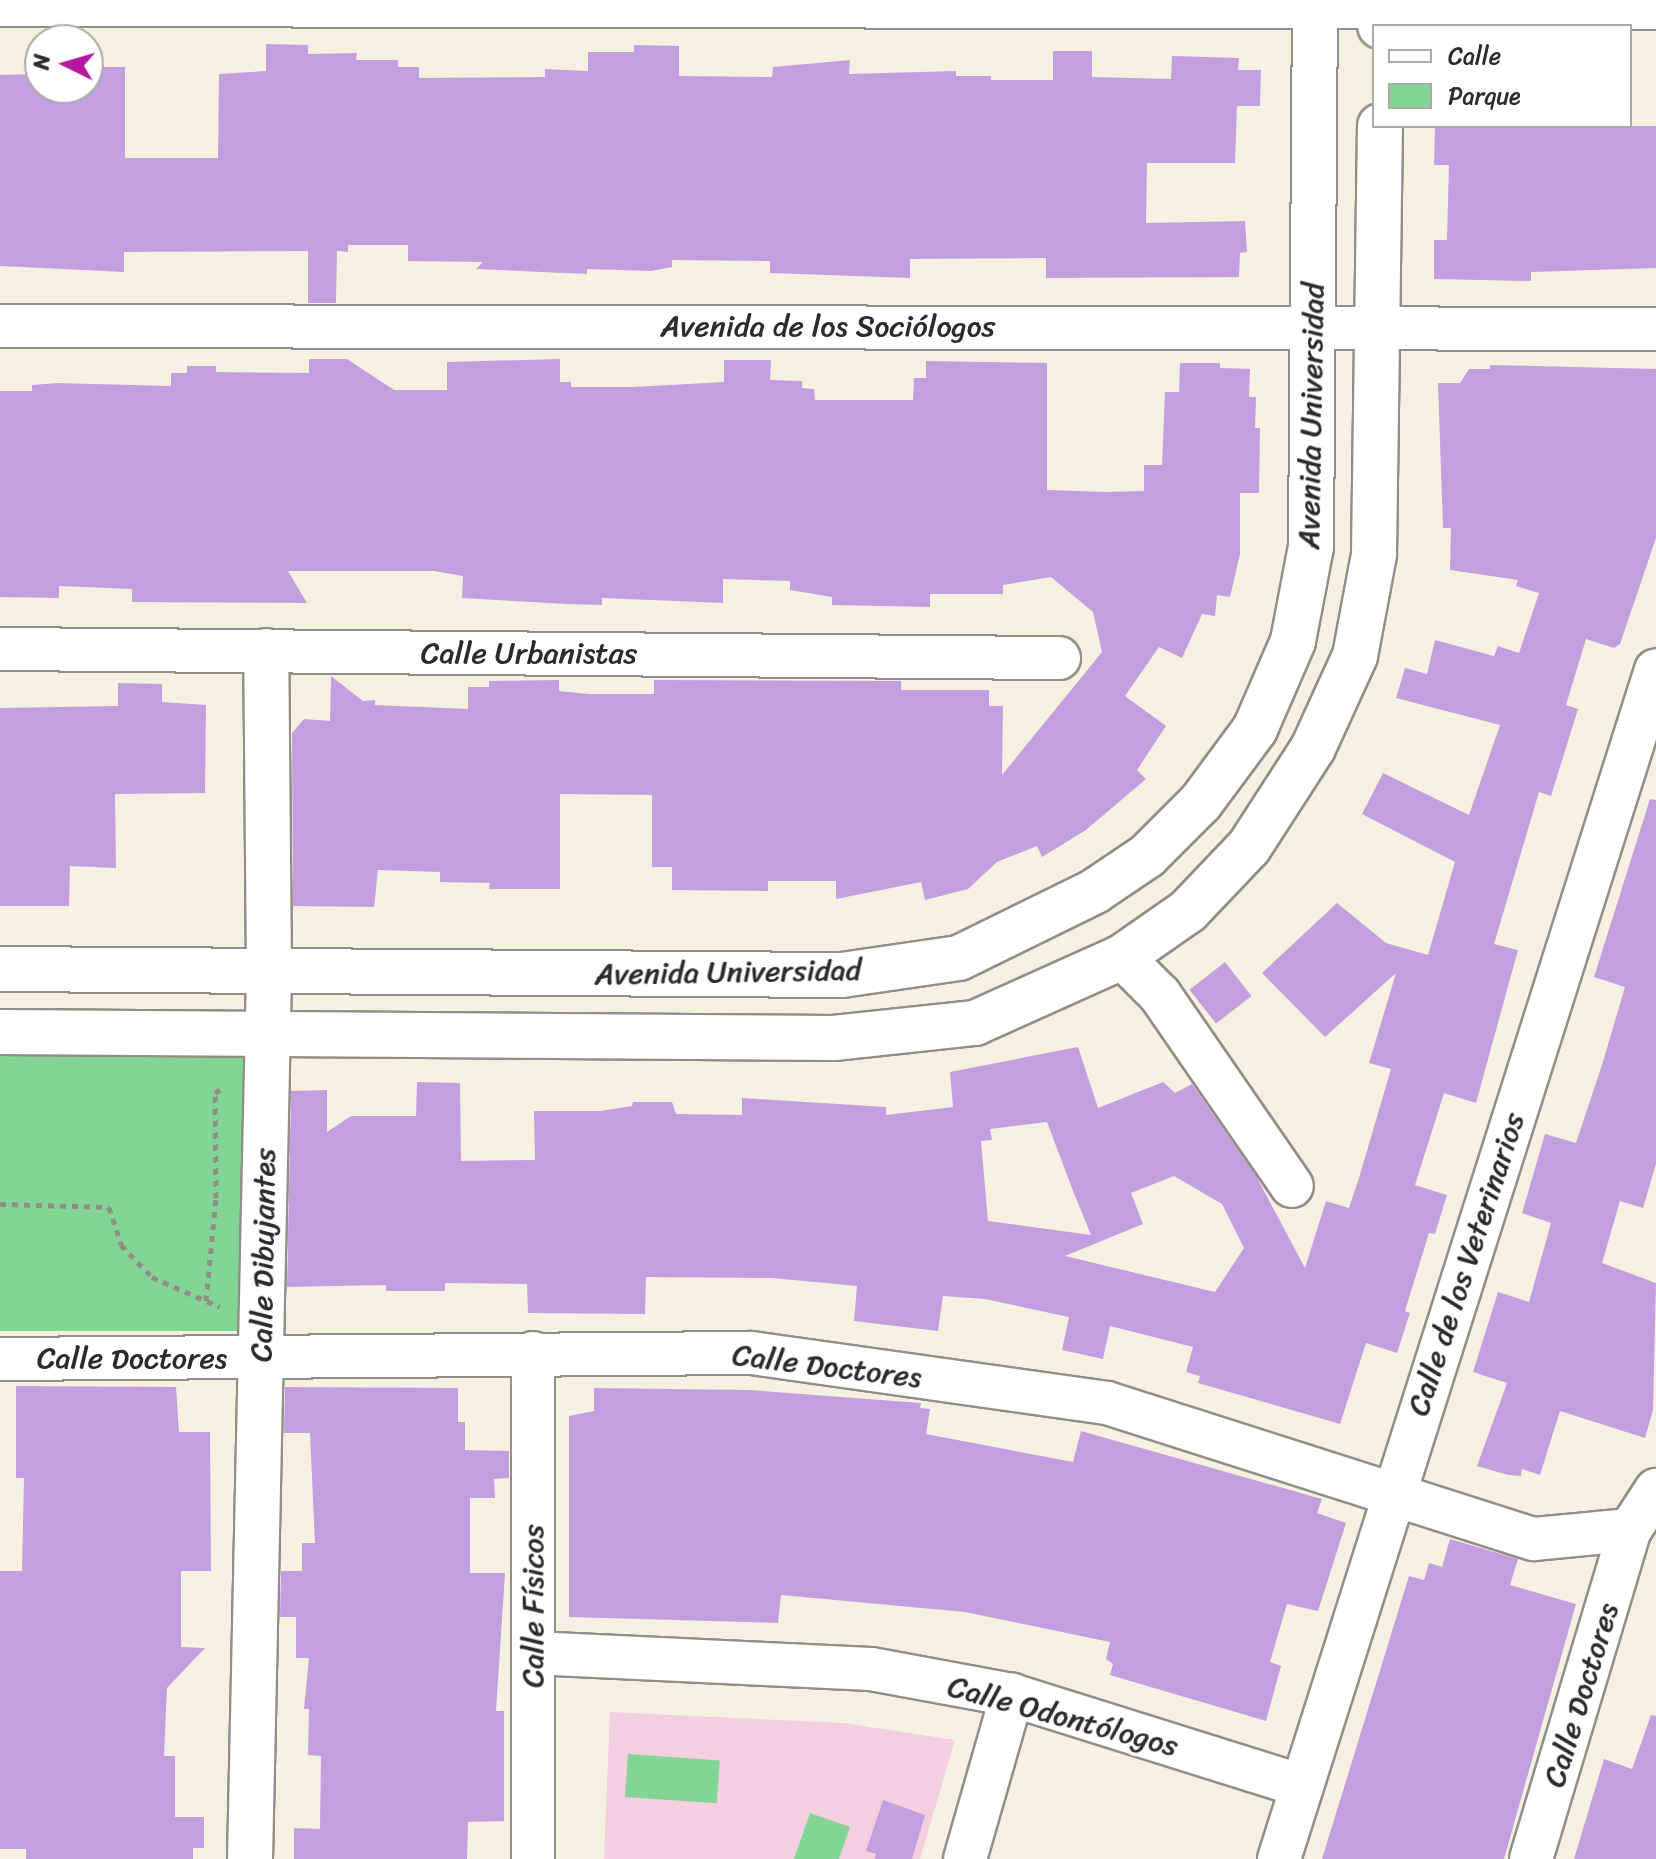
<!DOCTYPE html>
<html>
<head>
<meta charset="utf-8">
<style>
  body { margin:0 }
  #map { position:relative; width:1656px; height:1859px; overflow:hidden; background:#f5f1e1; font-family:Sriracha,sans-serif }
  div>[style] { position:absolute }
  [style*='--x'] { left:calc(var(--x)*1px); top:calc(var(--y)*1px); width:calc(var(--w)*1px); rotate:calc(var(--a)*1deg) }
  .built>* { inset:0; background:#f3cfe0 }
  .green>* { inset:0; background:#83d596; transform-origin:0 0 }
  .building>* { inset:0; background:#c49fe0; transform-origin:0 0 }
  .path>* { height:5px; margin-top:-2.5px; transform-origin:0; background:repeating-linear-gradient(90deg,#908e86 0 6px,transparent 0 12px) }
  .roads { filter:drop-shadow(2px 0 #908e86) drop-shadow(-2px 0 #908e86) drop-shadow(0 2px #908e86) drop-shadow(0 -2px #908e86) }
  .minor>* { height:42px; margin:-21px; padding:0 21px; transform-origin:21px; border-radius:21px; background:#fff }
  .tertiary>* { height:44px; margin:-22px; padding:0 22px; transform-origin:22px; border-radius:22px; background:#fff }
  span { translate:-50% -50%; white-space:nowrap; text-align:center; line-height:1.15; -webkit-text-stroke:7px #fff; paint-order:stroke }
  .street-label { font-size:30px; color:#2b2b2b }
  .legend { position:absolute; left:1372px; top:24px; width:260px; height:104px; box-sizing:border-box; background:#fff; border:2px solid #aaa; margin:0; padding:10px 14px; list-style:none; font-size:24px; color:#2b2b2b }
  .legend li { display:flex; align-items:center; gap:16px; height:40px }
  .legend b { width:40px; border:2px solid #aaa }
  .north { position:absolute; left:24px; top:24px; width:80px; height:80px; box-sizing:border-box; background:#fff; border:2px solid #aaa; border-radius:50%; rotate:275deg; font-size:22px; font-weight:700; line-height:32px; text-align:center; color:#2b2b2b }
  .north::after { content:''; display:block; margin:auto; width:28px; height:36px; background:#b5179e; clip-path:polygon(50% 0,100% 100%,50% 72%,0 100%) }
</style>
</head>
<body>
<div id="map">
  <div class="built">
    <i style="clip-path:polygon(610px 1712px,844px 1723px,955px 1740px,920px 1859px,604px 1859px)"></i>
  </div>
  <div class="green">
    <i style="left:249px;top:1056px;width:275px;height:249px;rotate:90deg"></i>
    <i style="left:628px;top:1754px;width:92px;height:43px;rotate:4deg"></i>
    <i style="clip-path:polygon(810px 1813px,850px 1827px,839px 1859px,794px 1859px)"></i>
  </div>
  <div class="building">
    <i style="clip-path:polygon(266px 44px,308px 45px,308px 54px,357px 53px,356px 60px,398px 60px,398px 67px,419px 67px,419px 78px,545px 77px,545px 69px,588px 71px,588px 52px,634px 52px,634px 45px,679px 46px,679px 76px,772px 77px,773px 67px,850px 60px,849px 74px,956px 71px,956px 76px,991px 76px,991px 80px,1053px 80px,1053px 51px,1092px 51px,1092px 77px,1171px 79px,1172px 56px,1239px 58px,1238px 70px,1261px 70px,1260px 106px,1237px 106px,1235px 163px,1147px 163px,1146px 223px,1245px 221px,1247px 252px,1240px 253px,1239px 277px,1046px 278px,1046px 258px,910px 259px,910px 278px,770px 273px,770px 261px,672px 260px,672px 267px,651px 271px,587px 269px,587px 274px,476px 269px,483px 262px,408px 261px,408px 245px,348px 245px,348px 252px,337px 251px,336px 303px,308px 303px,308px 251px,124px 252px,124px 272px,0 266px,0 75px,40px 74px,40px 88px,88px 88px,88px 67px,125px 67px,125px 158px,218px 158px,219px 74px,266px 71px)"></i>
    <i style="clip-path:polygon(1435px 126px,1656px 126px,1656px 268px,1531px 272px,1531px 281px,1434px 279px,1434px 240px,1447px 240px,1449px 165px,1434px 165px)"></i>
    <i style="clip-path:polygon(309px 359px,347px 359px,394px 390px,447px 390px,447px 362px,560px 359px,560px 382px,571px 382px,571px 387px,632px 387px,724px 382px,724px 360px,771px 360px,770px 380px,802px 381px,802px 388px,814px 389px,815px 400px,913px 400px,914px 378px,926px 378px,926px 361px,1047px 363px,1047px 490px,1107px 492px,1144px 491px,1144px 465px,1162px 465px,1165px 392px,1179px 392px,1180px 363px,1220px 363px,1220px 368px,1250px 369px,1249px 397px,1256px 397px,1255px 428px,1260px 428px,1259px 493px,1240px 493px,1240px 554px,1230px 597px,1217px 595px,1215px 616px,1202px 614px,1182px 658px,1159px 647px,1125px 696px,1166px 726px,1137px 770px,1146px 779px,1086px 830px,1042px 857px,1037px 846px,997px 862px,968px 889px,925px 900px,921px 882px,836px 899px,836px 881px,768px 881px,768px 891px,672px 890px,672px 867px,652px 867px,652px 795px,560px 794px,560px 889px,489px 889px,490px 883px,440px 882px,440px 872px,378px 870px,374px 907px,293px 906px,292px 733px,304px 719px,330px 721px,331px 676px,363px 701px,375px 700px,375px 705px,468px 709px,468px 687px,489px 687px,489px 681px,559px 680px,559px 691px,589px 694px,654px 694px,654px 680px,901px 681px,901px 690px,989px 690px,989px 706px,1003px 706px,1002px 775px,1102px 652px,1093px 612px,1051px 577px,1003px 585px,1003px 594px,930px 594px,930px 607px,832px 605px,832px 597px,790px 590px,790px 581px,723px 579px,723px 603px,602px 598px,602px 605px,566px 604px,462px 598px,463px 576px,434px 571px,288px 571px,307px 603px,132px 602px,132px 589px,59px 586px,59px 598px,0 597px,0 391px,32px 391px,32px 385px,57px 383px,171px 386px,171px 373px,187px 373px,187px 366px,216px 366px,216px 372px,309px 373px)"></i>
    <i style="clip-path:polygon(evenodd,1490px 365px,1656px 369px,1656px 538px,1620px 644px,1614px 648px,1586px 639px,1566px 705px,1578px 709px,1551px 796px,1539px 792px,1494px 944px,1518px 950px,1476px 1103px,1444px 1093px,1415px 1185px,1447px 1195px,1435px 1234px,1429px 1233px,1405px 1311px,1410px 1313px,1397px 1353px,1366px 1343px,1340px 1424px,1198px 1383px,1200px 1376px,1186px 1372px,1193px 1347px,1110px 1326px,1103px 1359px,1062px 1350px,1069px 1317px,985px 1299px,943px 1296px,938px 1331px,854px 1321px,857px 1286px,772px 1278px,646px 1277px,645px 1314px,528px 1313px,527px 1284px,445px 1283px,445px 1291px,386px 1291px,386px 1285px,287px 1287px,291px 1091px,327px 1090px,327px 1132px,351px 1116px,416px 1116px,417px 1082px,460px 1083px,461px 1161px,535px 1160px,534px 1111px,600px 1111px,632px 1106px,633px 1102px,672px 1102px,676px 1114px,742px 1115px,742px 1098px,886px 1107px,886px 1115px,953px 1107px,950px 1072px,1078px 1047px,1098px 1108px,1163px 1082px,1175px 1093px,1192px 1084px,1256px 1176px,1305px 1268px,1326px 1201px,1349px 1208px,1359px 1178px,1391px 1069px,1369px 1063px,1396px 973px,1325px 1037px,1262px 973px,1337px 903px,1386px 943px,1428px 955px,1455px 862px,1362px 814px,1383px 773px,1469px 815px,1500px 725px,1396px 698px,1405px 668px,1427px 674px,1435px 640px,1494px 656px,1498px 646px,1519px 653px,1539px 593px,1516px 586px,1518px 580px,1450px 570px,1451px 528px,1443px 528px,1438px 383px,1460px 383px,1469px 369px,1490px 369px,1490px 365px,1047px 1122px,1073px 1191px,1091px 1235px,988px 1221px,981px 1141px,992px 1140px,990px 1129px,1047px 1122px,1490px 365px,1174px 1176px,1222px 1204px,1244px 1248px,1215px 1292px,1065px 1256px,1143px 1224px,1131px 1193px,1174px 1176px)"></i>
    <i style="clip-path:polygon(118px 683px,162px 684px,162px 702px,206px 705px,205px 793px,115px 794px,116px 868px,70px 866px,69px 906px,0 906px,0 708px,118px 706px)"></i>
    <i style="clip-path:polygon(1650px 799px,1656px 800px,1656px 1164px,1643px 1208px,1620px 1201px,1602px 1263px,1656px 1283px,1653px 1410px,1645px 1438px,1560px 1411px,1540px 1475px,1522px 1469px,1521px 1476px,1508px 1475px,1477px 1466px,1507px 1383px,1473px 1372px,1498px 1292px,1529px 1302px,1551px 1223px,1522px 1213px,1545px 1134px,1576px 1143px,1602px 1065px,1625px 987px,1594px 977px)"></i>
    <i style="left:1225px;top:962px;width:43px;height:45px;rotate:52deg"></i>
    <i style="clip-path:polygon(16px 1386px,176px 1387px,179px 1432px,210px 1432px,211px 1571px,181px 1571px,181px 1647px,205px 1648px,167px 1688px,164px 1756px,175px 1756px,175px 1817px,204px 1817px,204px 1848px,193px 1848px,193px 1859px,26px 1859px,26px 1849px,0 1849px,0 1571px,22px 1571px,24px 1478px,16px 1478px)"></i>
    <i style="clip-path:polygon(285px 1387px,458px 1388px,458px 1422px,465px 1422px,465px 1450px,509px 1451px,509px 1478px,494px 1479px,495px 1498px,470px 1498px,470px 1573px,505px 1573px,496px 1711px,504px 1711px,504px 1821px,468px 1822px,467px 1859px,294px 1859px,294px 1828px,320px 1829px,321px 1756px,308px 1755px,309px 1709px,304px 1709px,309px 1658px,296px 1658px,296px 1617px,280px 1617px,281px 1571px,302px 1571px,302px 1543px,315px 1543px,310px 1433px,284px 1433px)"></i>
    <i style="clip-path:polygon(594px 1388px,750px 1390px,921px 1403px,920px 1408px,930px 1409px,926px 1434px,1073px 1462px,1081px 1431px,1322px 1499px,1317px 1513px,1346px 1523px,1318px 1611px,1287px 1604px,1270px 1662px,1281px 1666px,1266px 1721px,1110px 1675px,1113px 1664px,1106px 1659px,1110px 1642px,965px 1612px,781px 1595px,778px 1623px,569px 1617px,569px 1416px,594px 1411px)"></i>
    <i style="clip-path:polygon(1450px 1539px,1518px 1559px,1510px 1585px,1576px 1604px,1504px 1859px,1322px 1859px,1409px 1576px,1424px 1580px,1429px 1563px,1442px 1567px)"></i>
    <i style="clip-path:polygon(1651px 1715px,1656px 1716px,1656px 1859px,1574px 1859px,1604px 1759px,1632px 1769px)"></i>
    <i style="clip-path:polygon(883px 1800px,925px 1815px,912px 1859px,875px 1859px,876px 1854px,866px 1851px)"></i>
  </div>
  <div class="path">
    <i style="--x:0;--y:1204;--w:109;--a:1.6"></i>
    <i style="--x:109;--y:1207;--w:40;--a:72"></i>
    <i style="--x:121;--y:1245;--w:45;--a:45.9"></i>
    <i style="--x:152;--y:1277;--w:74;--a:23.8"></i>
    <i style="--x:206;--y:1301;--w:103;--a:-84.5"></i>
    <i style="--x:216;--y:1198;--w:105;--a:-90.5"></i>
    <i style="--x:215;--y:1093;--w:11;--a:-34"></i>
  </div>
  <div class="roads">
    <div class="minor">
      <i style="--x:0;--y:5;--w:1656;--a:0.1"></i>
      <i style="--x:0;--y:326;--w:1656;--a:0.1"></i>
      <i style="--x:0;--y:649;--w:1059;--a:0.49"></i>
      <i style="--x:1122;--y:957;--w:54;--a:45"></i>
      <i style="--x:1160;--y:995;--w:232;--a:55.4"></i>
      <i style="--x:0;--y:1359;--w:751;--a:-0.46"></i>
      <i style="--x:751;--y:1353;--w:359;--a:8"></i>
      <i style="--x:1107;--y:1403;--w:448;--a:17.7"></i>
      <i style="--x:1534;--y:1539;--w:96;--a:-5.4"></i>
      <i style="--x:533;--y:1653;--w:338;--a:2.7"></i>
      <i style="--x:871;--y:1669;--w:143;--a:10.4"></i>
      <i style="--x:1012;--y:1695;--w:304;--a:17.4"></i>
      <i style="--x:533;--y:1859;--w:506;--a:-90"></i>
      <i style="--x:965;--y:1859;--w:171;--a:-74"></i>
      <i style="--x:1279;--y:1859;--w:1247;--a:-72.41"></i>
      <i style="--x:1531;--y:1859;--w:344;--a:-73.3"></i>
      <i style="--x:1630;--y:1530;--w:48;--a:-57"></i>
    </div>
    <div class="tertiary">
      <i style="--x:1380;--y:26;--w:26;--a:-88"></i>
      <i style="--x:0;--y:969;--w:842;--a:0.41"></i>
      <i style="--x:842;--y:975;--w:118;--a:-8.3"></i>
      <i style="--x:959;--y:958;--w:152;--a:-26.2"></i>
      <i style="--x:1095;--y:891;--w:63;--a:-33.9"></i>
      <i style="--x:1147;--y:856;--w:76;--a:-45"></i>
      <i style="--x:1201;--y:802;--w:91;--a:-53.5"></i>
      <i style="--x:1255;--y:729;--w:96;--a:-66.6"></i>
      <i style="--x:1293;--y:641;--w:96;--a:-79.2"></i>
      <i style="--x:1311;--y:547;--w:547;--a:-89.58"></i>
      <i style="--x:0;--y:1032;--w:834;--a:0.41"></i>
      <i style="--x:834;--y:1038;--w:142;--a:-6.1"></i>
      <i style="--x:975;--y:1023;--w:161;--a:-24.2"></i>
      <i style="--x:1122;--y:957;--w:80;--a:-34.9"></i>
      <i style="--x:1188;--y:911;--w:88;--a:-46.4"></i>
      <i style="--x:1249;--y:847;--w:118;--a:-57.1"></i>
      <i style="--x:1313;--y:748;--w:101;--a:-65.5"></i>
      <i style="--x:1355;--y:656;--w:104;--a:-79.4"></i>
      <i style="--x:1374;--y:554;--w:428;--a:-89.2"></i>
      <i style="--x:250;--y:1859;--w:888;--a:-88.77"></i>
      <i style="--x:269;--y:971;--w:320;--a:-90.5"></i>
    </div>
  </div>
  <div class="street-label">
    <span style="left:828px;top:326px">Avenida de los Sociólogos</span>
    <span style="left:1311px;top:416px;rotate:-89deg">Avenida Universidad</span>
    <span style="left:529px;top:653px">Calle Urbanistas</span>
    <span style="left:728px;top:972px;rotate:-1deg">Avenida Universidad</span>
    <span style="left:263px;top:1255px;rotate:-89deg">Calle Dibujantes</span>
    <span style="left:1466px;top:1264px;rotate:-72deg">Calle de los Veterinarios</span>
    <span style="left:132px;top:1358px">Calle Doctores</span>
    <span style="left:827px;top:1366px;rotate:7deg">Calle Doctores</span>
    <span style="left:533px;top:1606px;rotate:-90deg">Calle Físicos</span>
    <span style="left:1581px;top:1695px;rotate:-73deg">Calle Doctores</span>
    <span style="left:1063px;top:1716px;rotate:15deg">Calle Odontólogos</span>
  </div>
  <ul class="legend">
  <li><b style="height:10px;background:#fff"></b>Calle</li>
  <li><b style="height:22px;background:#83d596"></b>Parque</li>
  </ul>
  <div class="north">N</div>
</div>
</body>
</html>
